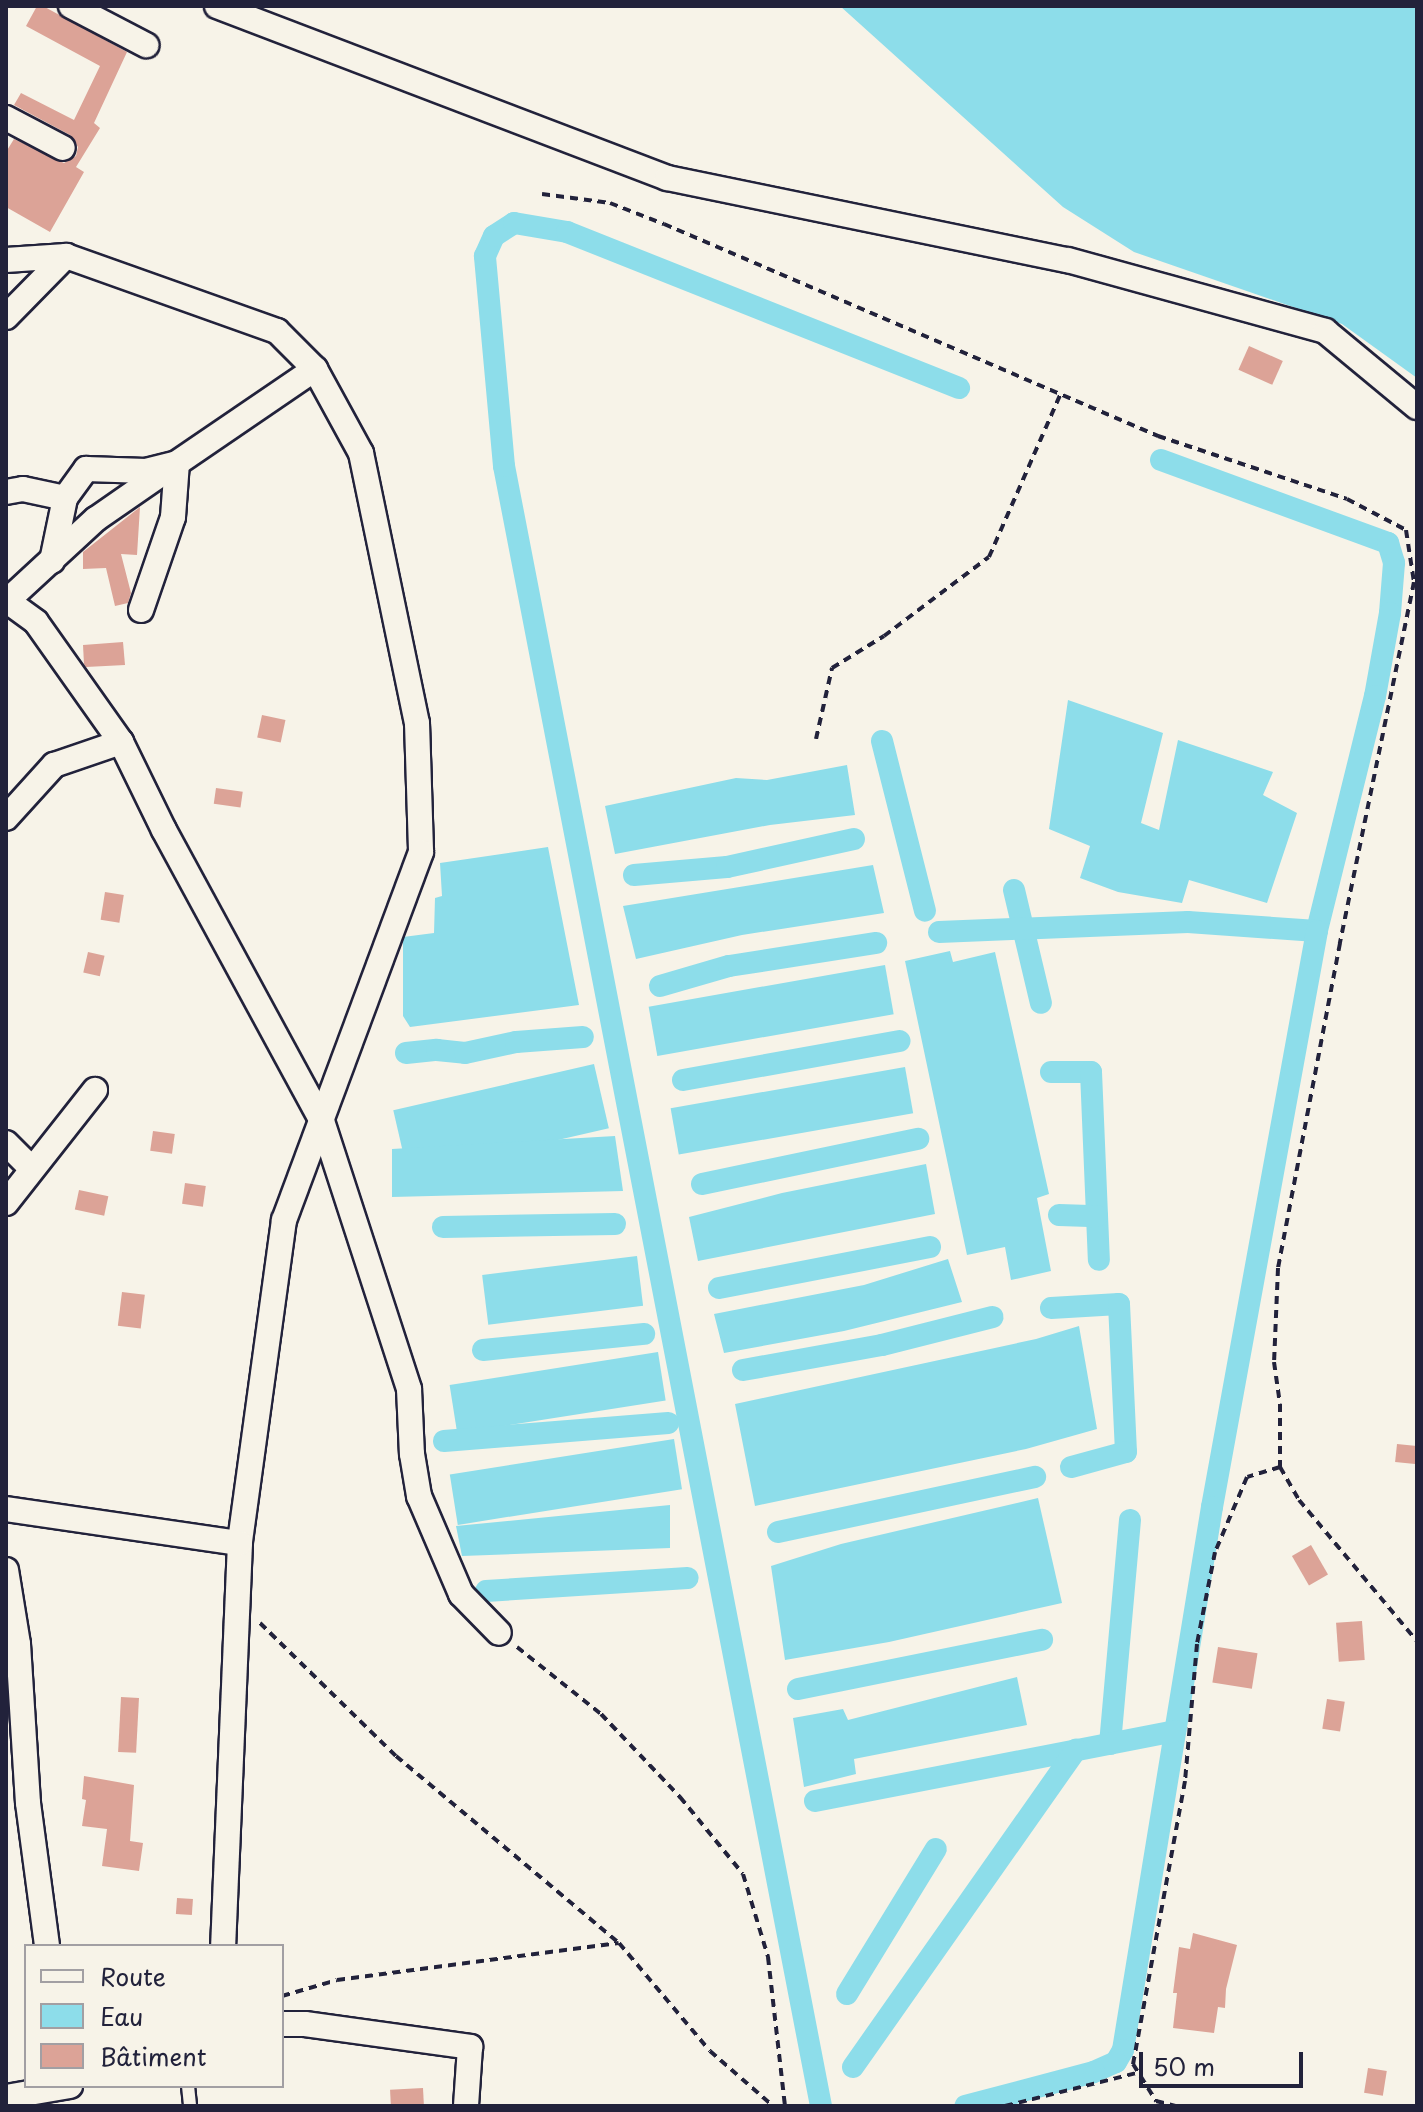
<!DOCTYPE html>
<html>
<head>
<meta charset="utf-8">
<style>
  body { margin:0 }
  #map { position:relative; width:1423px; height:2112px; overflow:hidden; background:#f7f3e8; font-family:"Playpen Sans",sans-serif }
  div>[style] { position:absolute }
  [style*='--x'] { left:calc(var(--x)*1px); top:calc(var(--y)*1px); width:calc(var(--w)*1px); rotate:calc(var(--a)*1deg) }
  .water>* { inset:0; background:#8dddea; transform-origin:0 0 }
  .canal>* { height:22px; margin:-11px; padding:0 11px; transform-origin:11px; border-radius:11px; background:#8dddea }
  .building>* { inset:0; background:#dca397; transform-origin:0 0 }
  .path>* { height:4px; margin-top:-2px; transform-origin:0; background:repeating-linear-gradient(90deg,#22223b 0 8px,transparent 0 14px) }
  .roads { filter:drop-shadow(2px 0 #22223b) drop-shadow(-2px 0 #22223b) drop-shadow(0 2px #22223b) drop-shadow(0 -2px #22223b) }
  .lane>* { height:12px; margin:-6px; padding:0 6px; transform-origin:6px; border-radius:6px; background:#f7f3e8 }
  .street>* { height:24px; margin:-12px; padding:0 12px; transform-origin:12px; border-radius:12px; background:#f7f3e8 }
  span { translate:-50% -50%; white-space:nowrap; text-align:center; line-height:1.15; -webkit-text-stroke:7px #f7f3e8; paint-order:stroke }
  .frame { position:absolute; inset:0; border:8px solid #22223b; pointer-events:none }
  .legend { position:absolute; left:24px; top:1944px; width:260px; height:144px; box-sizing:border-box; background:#f7f3e8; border:2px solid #a29fa3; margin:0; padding:10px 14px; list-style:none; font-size:24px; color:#22223b }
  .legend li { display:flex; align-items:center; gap:16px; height:40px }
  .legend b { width:40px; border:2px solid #a29fa3 }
  .scale { position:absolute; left:1139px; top:2052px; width:164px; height:36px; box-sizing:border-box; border:4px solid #22223b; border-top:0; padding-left:10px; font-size:24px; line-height:28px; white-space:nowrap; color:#22223b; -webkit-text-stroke:6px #f7f3e8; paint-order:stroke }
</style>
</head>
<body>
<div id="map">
  <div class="water">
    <i style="clip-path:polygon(840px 6px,1417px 6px,1417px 378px,1342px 324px,1134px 252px,1063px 207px)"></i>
    <i style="clip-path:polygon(1068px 700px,1163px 733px,1141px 823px,1159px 830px,1178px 740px,1273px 772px,1263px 795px,1297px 813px,1267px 903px,1189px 880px,1182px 903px,1118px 892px,1080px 878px,1090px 846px,1049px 829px)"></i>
    <i style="clip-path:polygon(847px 765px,855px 815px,770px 825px,615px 854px,605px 806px,736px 778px,767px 780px)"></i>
    <i style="clip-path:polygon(548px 847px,579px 1005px,410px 1027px,403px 1016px,403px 937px,434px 933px,435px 898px,442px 896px,440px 863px)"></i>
    <i style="clip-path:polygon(873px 865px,884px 913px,742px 935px,636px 959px,623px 906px)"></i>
    <i style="clip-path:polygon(950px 951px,953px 962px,995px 952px,1049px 1194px,1037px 1198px,1051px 1271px,1011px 1280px,1005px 1247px,967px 1255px,905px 961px)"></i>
    <i style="left:885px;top:965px;width:50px;height:240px;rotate:80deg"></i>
    <i style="left:594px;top:1064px;width:66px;height:206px;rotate:77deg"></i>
    <i style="left:905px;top:1067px;width:47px;height:238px;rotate:80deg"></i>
    <i style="clip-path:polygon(615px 1136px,623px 1191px,392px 1197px,392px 1149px)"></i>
    <i style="clip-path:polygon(926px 1164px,935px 1214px,698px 1261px,689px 1217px,782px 1193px)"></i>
    <i style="left:637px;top:1256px;width:50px;height:156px;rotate:83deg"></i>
    <i style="clip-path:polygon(948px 1259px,962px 1302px,844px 1331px,724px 1353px,714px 1314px,864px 1285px)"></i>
    <i style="clip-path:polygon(1079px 1326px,1097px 1429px,1026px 1449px,755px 1506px,735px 1404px,1036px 1339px)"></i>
    <i style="left:658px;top:1352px;width:49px;height:211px;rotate:81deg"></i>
    <i style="left:674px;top:1439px;width:51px;height:227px;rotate:81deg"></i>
    <i style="clip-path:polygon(1038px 1498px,1062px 1603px,889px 1642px,785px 1660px,771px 1566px,841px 1544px)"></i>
    <i style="clip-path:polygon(670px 1505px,670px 1548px,462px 1556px,456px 1526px)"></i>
    <i style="clip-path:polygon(1017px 1677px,1027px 1725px,854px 1759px,856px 1774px,804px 1787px,793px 1718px,843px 1709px,848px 1720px)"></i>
  </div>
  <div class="canal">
    <i style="--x:1161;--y:460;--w:242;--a:20.1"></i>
    <i style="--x:1388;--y:543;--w:21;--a:73"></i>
    <i style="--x:1394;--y:563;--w:50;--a:94.6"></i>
    <i style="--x:1390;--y:613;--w:84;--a:100.2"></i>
    <i style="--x:1375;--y:696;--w:242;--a:103.9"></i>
    <i style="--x:882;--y:741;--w:175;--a:75.8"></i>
    <i style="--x:634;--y:875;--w:93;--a:-4.9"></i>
    <i style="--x:727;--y:867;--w:130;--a:-12.4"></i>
    <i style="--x:1014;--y:890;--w:116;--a:76.6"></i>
    <i style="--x:939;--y:932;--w:249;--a:-2.3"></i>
    <i style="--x:1188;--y:922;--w:129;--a:4"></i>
    <i style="--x:1317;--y:931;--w:585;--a:100.33"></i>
    <i style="--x:1212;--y:1507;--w:550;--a:99.31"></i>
    <i style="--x:1123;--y:2050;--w:14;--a:120"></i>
    <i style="--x:1116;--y:2062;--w:24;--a:156"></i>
    <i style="--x:1094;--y:2072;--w:133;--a:165.2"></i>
    <i style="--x:660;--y:986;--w:72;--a:-16.2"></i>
    <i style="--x:729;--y:966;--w:149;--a:-8.9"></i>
    <i style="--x:406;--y:1053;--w:31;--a:-6"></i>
    <i style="--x:437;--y:1050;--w:28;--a:6"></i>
    <i style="--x:465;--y:1053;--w:52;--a:-12.2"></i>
    <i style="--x:516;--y:1042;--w:67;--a:-4.3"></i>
    <i style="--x:1051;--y:1072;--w:40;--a:0"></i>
    <i style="--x:1091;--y:1072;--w:188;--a:87.6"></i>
    <i style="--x:683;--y:1080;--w:220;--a:-10.2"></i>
    <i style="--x:702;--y:1184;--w:221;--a:-11.8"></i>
    <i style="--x:1059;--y:1215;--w:38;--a:2"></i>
    <i style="--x:443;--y:1227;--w:172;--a:-1"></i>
    <i style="--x:719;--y:1288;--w:215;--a:-11"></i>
    <i style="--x:1051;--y:1308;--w:68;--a:-3.4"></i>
    <i style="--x:1119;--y:1304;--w:148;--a:87.3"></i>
    <i style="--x:1126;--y:1452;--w:57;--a:164.7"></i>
    <i style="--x:483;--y:1350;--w:162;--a:-5.7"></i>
    <i style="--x:743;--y:1370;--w:141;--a:-10.2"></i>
    <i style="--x:882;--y:1345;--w:114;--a:-14.2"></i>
    <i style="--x:444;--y:1441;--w:225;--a:-4.6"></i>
    <i style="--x:778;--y:1532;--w:263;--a:-12.1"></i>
    <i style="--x:486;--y:1591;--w:202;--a:-3.7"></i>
    <i style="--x:798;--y:1689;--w:249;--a:-11.4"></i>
    <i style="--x:1110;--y:1744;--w:225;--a:-84.9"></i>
    <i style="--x:815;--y:1801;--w:367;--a:-11"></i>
    <i style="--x:847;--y:1994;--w:170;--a:-58.5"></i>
    <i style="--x:853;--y:2067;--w:388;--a:-54.9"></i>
    <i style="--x:821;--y:2106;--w:1670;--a:-100.94"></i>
    <i style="--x:504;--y:466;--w:211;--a:-95.2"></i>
    <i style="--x:485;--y:256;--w:22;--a:-66"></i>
    <i style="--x:494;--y:236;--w:24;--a:-33"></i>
    <i style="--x:514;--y:223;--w:54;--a:9.6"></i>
    <i style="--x:567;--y:232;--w:422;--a:21.7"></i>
  </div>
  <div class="building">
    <i style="clip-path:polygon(37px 6px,43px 6px,127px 52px,94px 123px,100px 128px,76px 167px,84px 172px,50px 232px,6px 207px,6px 152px,14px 139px,64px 163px,76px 156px,78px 147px,70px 135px,14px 105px,21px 93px,74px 120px,100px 66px,26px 26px)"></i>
    <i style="left:1249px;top:346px;width:37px;height:26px;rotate:24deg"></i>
    <i style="clip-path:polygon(140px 507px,137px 555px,121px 554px,131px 593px,128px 603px,115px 606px,106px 568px,83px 569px,83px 552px)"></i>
    <i style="clip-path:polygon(123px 642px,125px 665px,86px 667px,84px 664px,83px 645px)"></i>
    <i style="left:262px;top:715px;width:24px;height:23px;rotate:12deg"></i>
    <i style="left:216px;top:788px;width:27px;height:16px;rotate:8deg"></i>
    <i style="left:105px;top:892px;width:19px;height:28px;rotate:9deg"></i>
    <i style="left:88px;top:952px;width:17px;height:21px;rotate:13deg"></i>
    <i style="left:153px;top:1131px;width:22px;height:20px;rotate:8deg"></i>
    <i style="left:185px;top:1183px;width:21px;height:21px;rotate:8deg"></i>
    <i style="left:79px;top:1190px;width:30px;height:20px;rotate:12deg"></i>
    <i style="left:122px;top:1292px;width:23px;height:34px;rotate:7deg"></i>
    <i style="left:1397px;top:1444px;width:20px;height:18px;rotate:6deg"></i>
    <i style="left:1311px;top:1545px;width:34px;height:22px;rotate:60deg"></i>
    <i style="left:1362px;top:1621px;width:39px;height:26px;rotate:86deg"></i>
    <i style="left:1218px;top:1647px;width:40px;height:36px;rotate:9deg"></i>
    <i style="left:121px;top:1697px;width:18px;height:55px;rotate:3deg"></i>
    <i style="left:1327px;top:1699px;width:18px;height:30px;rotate:9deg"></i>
    <i style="clip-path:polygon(84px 1776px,134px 1785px,130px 1841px,143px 1843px,139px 1871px,102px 1866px,107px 1829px,82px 1826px,86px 1800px,82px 1799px)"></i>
    <i style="left:177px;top:1898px;width:16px;height:16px;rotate:4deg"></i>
    <i style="clip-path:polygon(1193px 1933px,1237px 1945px,1226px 1989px,1225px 2008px,1218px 2007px,1214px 2033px,1173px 2028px,1177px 1993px,1173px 1993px,1179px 1947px,1190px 1949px)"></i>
    <i style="left:1368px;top:2068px;width:19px;height:25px;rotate:9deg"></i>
    <i style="left:423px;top:2088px;width:18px;height:33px;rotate:87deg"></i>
  </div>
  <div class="path">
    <i style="--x:542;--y:194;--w:69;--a:7.5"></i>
    <i style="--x:610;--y:203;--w:58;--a:21.3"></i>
    <i style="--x:664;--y:224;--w:538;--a:23.23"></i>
    <i style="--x:1158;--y:436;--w:199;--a:18.4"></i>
    <i style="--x:1347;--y:499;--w:67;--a:27.7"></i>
    <i style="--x:1406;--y:530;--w:53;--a:81.3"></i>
    <i style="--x:1414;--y:582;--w:369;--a:101.6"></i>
    <i style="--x:1340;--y:943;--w:331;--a:100.8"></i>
    <i style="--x:1278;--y:1268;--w:94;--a:92.4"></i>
    <i style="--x:1274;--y:1362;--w:42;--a:81.9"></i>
    <i style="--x:1280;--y:1404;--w:63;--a:90"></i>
    <i style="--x:1280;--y:1467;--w:34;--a:163"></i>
    <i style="--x:1247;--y:1477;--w:82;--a:113.1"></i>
    <i style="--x:1215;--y:1552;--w:94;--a:101.1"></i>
    <i style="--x:1197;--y:1644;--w:138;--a:95"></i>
    <i style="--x:1185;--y:1781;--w:288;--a:100.4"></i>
    <i style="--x:1133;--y:2064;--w:44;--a:58.1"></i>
    <i style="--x:1156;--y:2101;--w:21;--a:14"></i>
    <i style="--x:816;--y:739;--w:73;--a:-77.3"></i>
    <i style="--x:832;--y:668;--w:61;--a:-31.6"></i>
    <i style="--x:884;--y:636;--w:131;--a:-37"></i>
    <i style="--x:989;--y:557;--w:177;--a:-66.3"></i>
    <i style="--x:1280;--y:1467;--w:38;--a:60"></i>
    <i style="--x:1299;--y:1500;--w:184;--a:50.1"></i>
    <i style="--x:260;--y:1623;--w:190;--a:44.4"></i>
    <i style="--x:396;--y:1756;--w:291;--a:40"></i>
    <i style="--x:619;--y:1943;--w:141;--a:49.9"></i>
    <i style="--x:710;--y:2051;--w:84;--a:41.1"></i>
    <i style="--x:517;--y:1647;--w:107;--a:38.6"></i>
    <i style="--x:601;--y:1714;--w:115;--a:46.4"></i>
    <i style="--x:680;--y:1797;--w:99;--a:50.7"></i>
    <i style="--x:743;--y:1874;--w:87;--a:73.2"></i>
    <i style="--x:768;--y:1957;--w:150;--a:83.5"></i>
    <i style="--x:282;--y:1996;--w:57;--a:-16.2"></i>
    <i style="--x:337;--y:1980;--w:284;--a:-7.5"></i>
    <i style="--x:1005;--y:2106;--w:135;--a:-14.1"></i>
  </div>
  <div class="roads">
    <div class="lane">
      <i style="--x:188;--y:2086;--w:20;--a:84"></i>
    </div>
    <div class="street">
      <i style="--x:71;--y:6;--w:85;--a:27.5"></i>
      <i style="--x:217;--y:6;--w:482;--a:20.9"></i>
      <i style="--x:667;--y:178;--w:409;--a:11.6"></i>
      <i style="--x:1068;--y:260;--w:267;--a:15.4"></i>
      <i style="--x:1325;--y:331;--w:119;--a:39.6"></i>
      <i style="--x:6;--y:118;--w:64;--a:27.8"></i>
      <i style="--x:6;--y:260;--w:60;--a:-3.8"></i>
      <i style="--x:66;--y:256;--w:224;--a:19.6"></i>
      <i style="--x:277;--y:331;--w:54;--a:45"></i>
      <i style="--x:315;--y:369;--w:96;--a:61.3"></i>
      <i style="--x:361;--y:453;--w:276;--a:78.3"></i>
      <i style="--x:417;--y:723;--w:129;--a:88.2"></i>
      <i style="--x:421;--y:852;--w:393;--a:110.4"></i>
      <i style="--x:284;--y:1220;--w:326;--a:97.8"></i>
      <i style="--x:240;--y:1543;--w:403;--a:92.4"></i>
      <i style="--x:6;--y:317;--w:86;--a:-45.5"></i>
      <i style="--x:6;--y:492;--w:17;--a:-10"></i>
      <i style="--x:23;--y:489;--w:43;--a:12.1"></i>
      <i style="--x:52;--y:561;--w:64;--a:-78.3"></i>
      <i style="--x:65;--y:498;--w:36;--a:-54"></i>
      <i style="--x:86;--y:469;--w:60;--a:1.9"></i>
      <i style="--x:146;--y:471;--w:32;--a:-14"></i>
      <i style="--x:177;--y:463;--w:167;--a:-34.3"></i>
      <i style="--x:6;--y:600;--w:37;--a:36"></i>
      <i style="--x:36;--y:622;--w:147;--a:54.7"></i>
      <i style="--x:121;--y:742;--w:98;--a:64"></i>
      <i style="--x:164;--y:830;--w:331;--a:61.5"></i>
      <i style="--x:322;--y:1121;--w:282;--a:72"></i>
      <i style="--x:409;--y:1389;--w:65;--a:87.4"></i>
      <i style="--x:412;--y:1454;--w:43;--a:80.5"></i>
      <i style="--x:419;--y:1496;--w:107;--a:66.8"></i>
      <i style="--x:461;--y:1594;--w:54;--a:45.7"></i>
      <i style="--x:7;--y:601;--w:121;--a:-42.7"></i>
      <i style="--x:96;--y:519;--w:88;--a:-34.8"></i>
      <i style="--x:141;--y:610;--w:98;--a:-71"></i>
      <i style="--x:173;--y:517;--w:54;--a:-85.8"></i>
      <i style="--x:6;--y:818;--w:72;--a:-47.8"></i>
      <i style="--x:54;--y:765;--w:71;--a:-18.9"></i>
      <i style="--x:6;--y:1143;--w:35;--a:45"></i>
      <i style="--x:6;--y:1203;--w:144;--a:-51.8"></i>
      <i style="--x:6;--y:1509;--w:236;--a:8.3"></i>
      <i style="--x:6;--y:1570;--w:75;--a:80.8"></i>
      <i style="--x:18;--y:1644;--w:159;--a:86.4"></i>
      <i style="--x:28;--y:1803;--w:144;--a:82.4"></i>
      <i style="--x:282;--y:2024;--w:23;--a:0"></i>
      <i style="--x:305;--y:2024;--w:167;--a:7.9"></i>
      <i style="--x:470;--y:2047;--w:59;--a:93.9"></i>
      <i style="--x:6;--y:2097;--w:65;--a:-9.8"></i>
    </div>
  </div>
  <div class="frame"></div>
  <ul class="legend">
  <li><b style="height:10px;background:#f7f3e8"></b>Route</li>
  <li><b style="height:22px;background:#8dddea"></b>Eau</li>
  <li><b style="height:22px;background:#dca397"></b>Bâtiment</li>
  </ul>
  <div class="scale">50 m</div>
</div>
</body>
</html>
